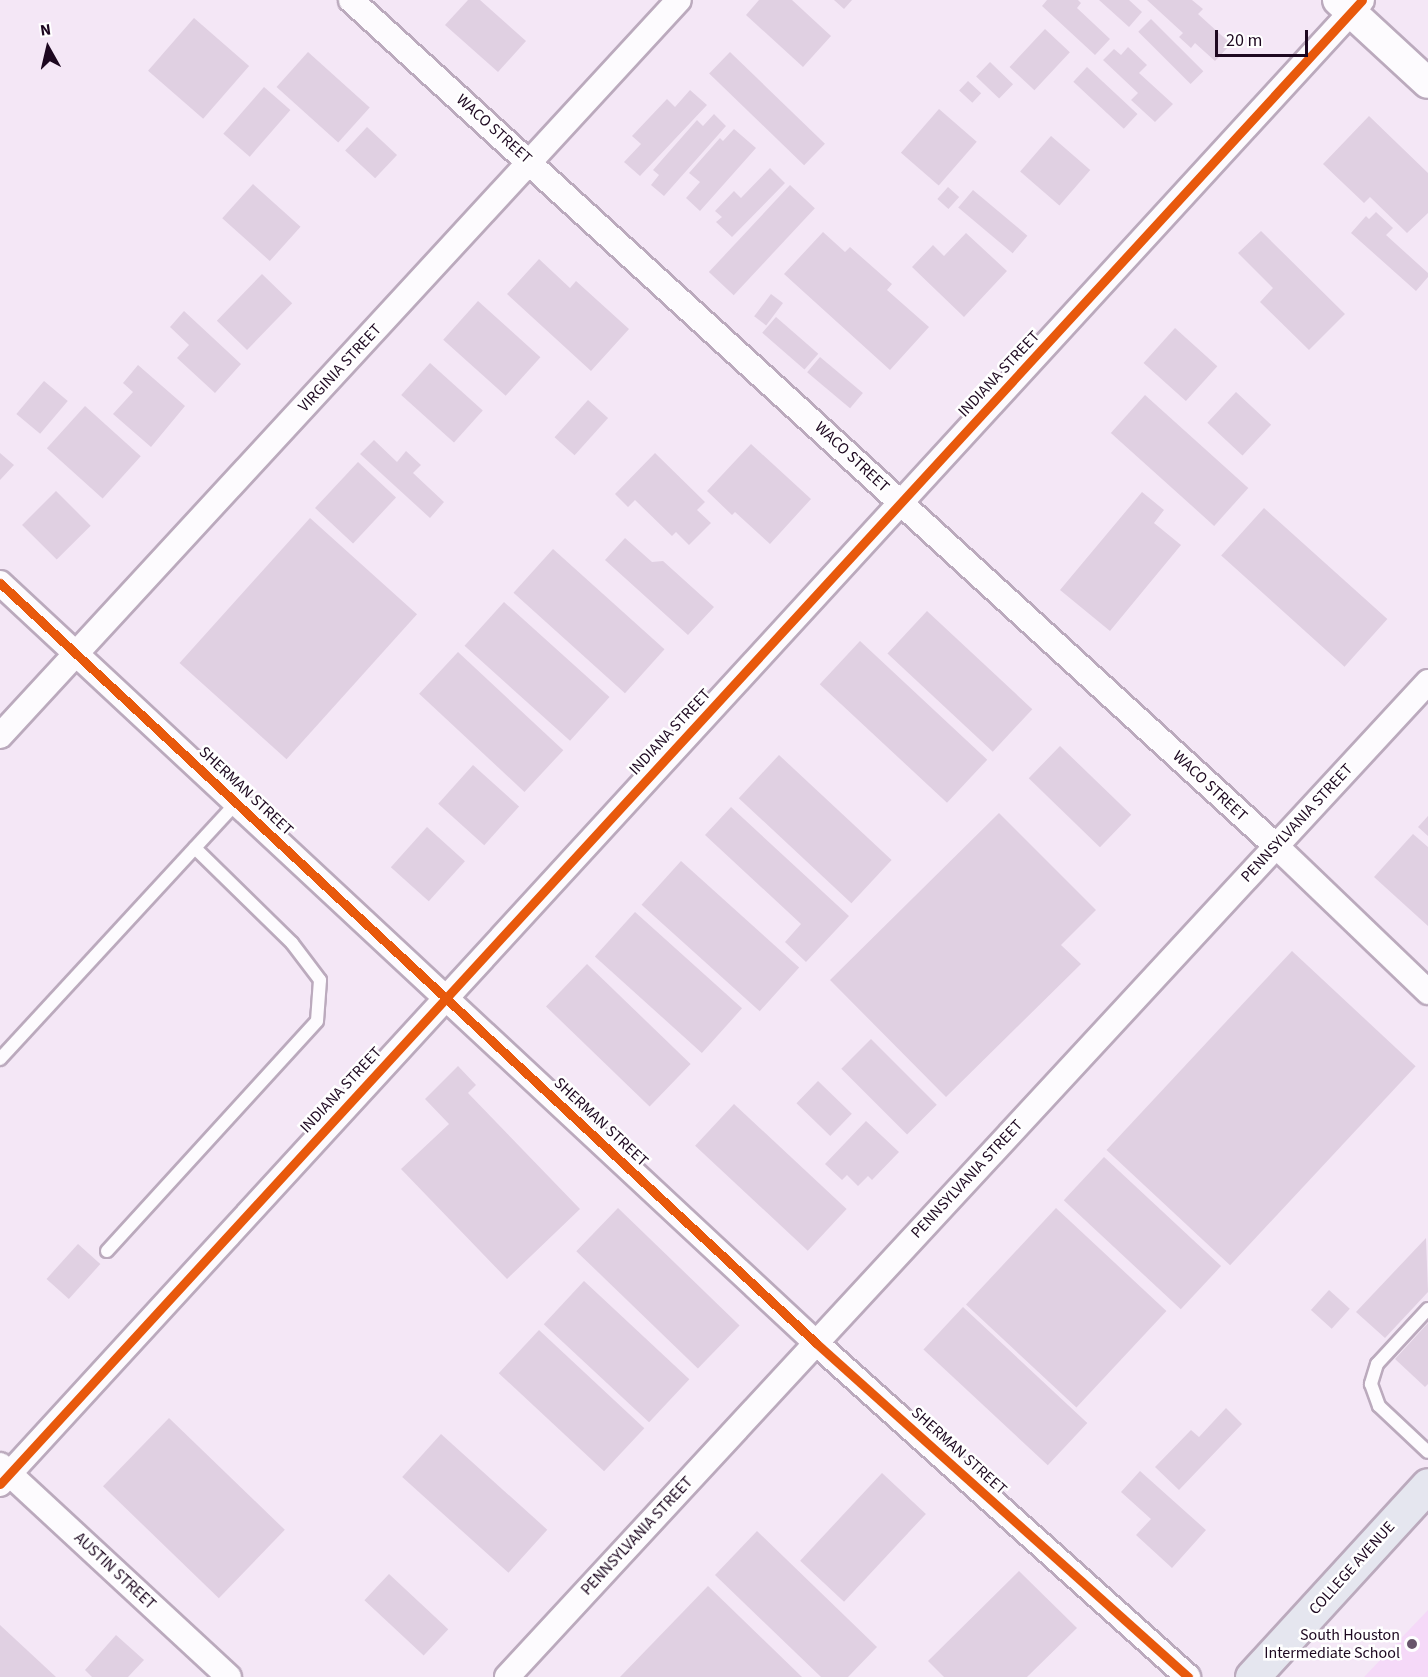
<!DOCTYPE html>
<html>
<head>
<meta charset="utf-8">
<style>
  body { margin:0 }
  #map { position:relative; width:1428px; height:1677px; overflow:hidden; background:#f4e7f6; font-family:"Source Sans 3",sans-serif }
  div>[style] { position:absolute }
  [style*='--x'] { left:calc(var(--x)*1px); top:calc(var(--y)*1px); width:calc(var(--w)*1px); rotate:calc(var(--a)*1deg) }
  .built>* { inset:0; background:#f5d9f8 }
  .building>* { inset:0; background:#e0d0e2; transform-origin:0 0 }
  .roads { filter:drop-shadow(2px 0 #bbaabd) drop-shadow(-2px 0 #bbaabd) drop-shadow(0 2px #bbaabd) drop-shadow(0 -2px #bbaabd) }
  .service>* { height:12px; margin:-6px; padding:0 6px; transform-origin:6px; border-radius:6px; background:#fdfbfe }
  .minor>* { height:24px; margin:-12px; padding:0 12px; transform-origin:12px; border-radius:12px; background:#fdfbfe }
  .tertiary>* { height:30px; margin:-15px; padding:0 15px; transform-origin:15px; border-radius:15px; background:#fdfbfe }
  .primary>* { height:33px; margin:-16.5px; padding:0 16.5px; transform-origin:16.5px; border-radius:16.5px; background:#e5e6ef }
  .cycleway>* { height:9px; margin:-4.5px; padding:0 4.5px; transform-origin:4.5px; border-radius:4.5px; background:#e8590c }
  .dots>* { width:16px; height:16px; translate:-50% -50%; box-sizing:border-box; border:3px solid #fff; border-radius:50% }
  span { translate:-50% -50%; white-space:nowrap; text-align:center; line-height:1.15; -webkit-text-stroke:5px #fff; paint-order:stroke }
  .street-label { font-size:16px; color:#1d0820 }
  .poi-label { font-size:16px; color:#1d0820 }
  .right { translate:-100% -50%; text-align:right }
  .north { position:absolute; left:18px; top:18px; width:60px; height:60px; -webkit-text-stroke:4px #fff; paint-order:stroke; rotate:352deg; font-size:16px; font-weight:700; line-height:24px; text-align:center; color:#1d0820 }
  .north::after { content:''; display:block; margin:auto; width:21px; height:27px; background:#1d0820; clip-path:polygon(50% 0,100% 100%,50% 72%,0 100%) }
  .scale { position:absolute; left:1215px; top:30px; width:93px; height:27px; box-sizing:border-box; border:3px solid #1d0820; border-top:0; padding-left:8px; font-size:18px; line-height:21px; white-space:nowrap; color:#1d0820; -webkit-text-stroke:4px #fff; paint-order:stroke }
</style>
</head>
<body>
<div id="map">
  <div class="built">
    <i style="clip-path:polygon(1428px 1610px,1428px 1677px,1364px 1677px)"></i>
  </div>
  <div class="building">
    <i style="clip-path:polygon(468px 0,480px 0,526px 41px,498px 72px,445px 25px)"></i>
    <i style="clip-path:polygon(759px 0,792px 0,831px 36px,803px 67px,746px 15px)"></i>
    <i style="clip-path:polygon(834px 0,852px 0,844px 9px)"></i>
    <i style="clip-path:polygon(1047px 0,1078px 0,1081px 3px,1077px 8px,1110px 39px,1095px 55px,1042px 6px)"></i>
    <i style="clip-path:polygon(1099px 0,1129px 0,1142px 12px,1129px 27px)"></i>
    <i style="clip-path:polygon(1147px 0,1192px 0,1203px 9px,1198px 14px,1231px 44px,1215px 61px,1195px 43px,1191px 48px,1179px 37px,1183px 33px)"></i>
    <i style="left:194px;top:18px;width:73px;height:70px;rotate:41deg"></i>
    <i style="left:1151px;top:19px;width:74px;height:18px;rotate:45deg"></i>
    <i style="left:1045px;top:29px;width:34px;height:52px;rotate:43deg"></i>
    <i style="clip-path:polygon(1128px 47px,1147px 65px,1139px 73px,1173px 104px,1155px 122px,1131px 100px,1138px 93px,1103px 60px,1114px 49px,1121px 55px)"></i>
    <i style="left:308px;top:52px;width:83px;height:47px;rotate:42deg"></i>
    <i style="left:730px;top:52px;width:132px;height:30px;rotate:44deg"></i>
    <i style="left:990px;top:62px;width:32px;height:20px;rotate:44deg"></i>
    <i style="left:1087px;top:67px;width:69px;height:20px;rotate:43deg"></i>
    <i style="left:968px;top:81px;width:18px;height:13px;rotate:43deg"></i>
    <i style="left:264px;top:87px;width:35px;height:62px;rotate:41deg"></i>
    <i style="clip-path:polygon(690px 90px,707px 105px,640px 176px,624px 162px,641px 144px,632px 136px,667px 99px,675px 107px)"></i>
    <i style="left:939px;top:109px;width:50px;height:58px;rotate:41deg"></i>
    <i style="clip-path:polygon(714px 114px,726px 126px,664px 196px,651px 185px,659px 175px,653px 170px,697px 120px,703px 126px)"></i>
    <i style="clip-path:polygon(1369px 116px,1428px 173px,1428px 213px,1407px 233px,1370px 197px,1364px 203px,1323px 164px)"></i>
    <i style="left:367px;top:127px;width:41px;height:32px;rotate:43deg"></i>
    <i style="clip-path:polygon(734px 129px,756px 148px,700px 211px,686px 198px,700px 182px,689px 173px,720px 138px,723px 141px)"></i>
    <i style="left:1051px;top:136px;width:52px;height:47px;rotate:41deg"></i>
    <i style="clip-path:polygon(770px 168px,785px 183px,732px 237px,716px 222px,722px 217px,715px 211px,734px 191px,741px 198px)"></i>
    <i style="left:253px;top:184px;width:64px;height:46px;rotate:42deg"></i>
    <i style="left:790px;top:185px;width:34px;height:119px;rotate:43deg"></i>
    <i style="left:948px;top:187px;width:15px;height:16px;rotate:42deg"></i>
    <i style="left:973px;top:190px;width:71px;height:23px;rotate:40deg"></i>
    <i style="clip-path:polygon(1376px 212px,1393px 228px,1386px 235px,1428px 273px,1428px 277px,1416px 291px,1351px 233px,1366px 216px,1369px 219px)"></i>
    <i style="clip-path:polygon(1261px 231px,1345px 314px,1309px 350px,1260px 302px,1273px 288px,1238px 253px)"></i>
    <i style="clip-path:polygon(823px 232px,845px 252px,850px 247px,892px 284px,887px 290px,929px 327px,890px 370px,784px 274px)"></i>
    <i style="clip-path:polygon(966px 233px,1007px 271px,964px 317px,912px 267px,933px 245px,944px 256px)"></i>
    <i style="clip-path:polygon(539px 259px,570px 288px,576px 281px,629px 329px,591px 371px,507px 294px)"></i>
    <i style="left:262px;top:274px;width:42px;height:65px;rotate:44deg"></i>
    <i style="left:771px;top:294px;width:15px;height:28px;rotate:37deg"></i>
    <i style="left:478px;top:301px;width:84px;height:52px;rotate:42deg"></i>
    <i style="clip-path:polygon(184px 311px,241px 364px,215px 393px,177px 358px,189px 345px,170px 327px)"></i>
    <i style="left:776px;top:317px;width:56px;height:21px;rotate:41deg"></i>
    <i style="left:1175px;top:328px;width:57px;height:47px;rotate:42deg"></i>
    <i style="left:820px;top:357px;width:56px;height:20px;rotate:40deg"></i>
    <i style="left:430px;top:363px;width:71px;height:43px;rotate:42deg"></i>
    <i style="clip-path:polygon(138px 365px,185px 406px,151px 447px,113px 414px,133px 392px,123px 383px)"></i>
    <i style="left:44px;top:381px;width:31px;height:43px;rotate:40deg"></i>
    <i style="left:1236px;top:392px;width:48px;height:42px;rotate:43deg"></i>
    <i style="left:1145px;top:395px;width:139px;height:51px;rotate:42deg"></i>
    <i style="left:588px;top:400px;width:27px;height:50px;rotate:42deg"></i>
    <i style="left:85px;top:406px;width:75px;height:57px;rotate:42deg"></i>
    <i style="clip-path:polygon(374px 440px,397px 462px,406px 451px,421px 465px,413px 473px,444px 502px,430px 518px,360px 454px)"></i>
    <i style="clip-path:polygon(751px 444px,811px 499px,770px 544px,735px 512px,732px 515px,707px 491px)"></i>
    <i style="clip-path:polygon(0 453px,14px 465px,0 480px)"></i>
    <i style="clip-path:polygon(655px 453px,705px 502px,697px 510px,711px 523px,689px 545px,676px 532px,672px 536px,635px 500px,628px 507px,615px 494px)"></i>
    <i style="left:358px;top:462px;width:52px;height:63px;rotate:43deg"></i>
    <i style="left:56px;top:491px;width:49px;height:48px;rotate:45deg"></i>
    <i style="clip-path:polygon(1142px 492px,1164px 510px,1154px 523px,1181px 545px,1110px 631px,1060px 590px)"></i>
    <i style="left:1264px;top:508px;width:166px;height:64px;rotate:42deg"></i>
    <i style="left:310px;top:518px;width:144px;height:195px;rotate:42deg"></i>
    <i style="clip-path:polygon(625px 538px,652px 562px,663px 561px,714px 607px,688px 635px,605px 560px)"></i>
    <i style="left:553px;top:549px;width:150px;height:59px;rotate:42deg"></i>
    <i style="left:504px;top:602px;width:142px;height:59px;rotate:42deg"></i>
    <i style="left:927px;top:611px;width:144px;height:58px;rotate:43deg"></i>
    <i style="left:860px;top:641px;width:174px;height:59px;rotate:43deg"></i>
    <i style="left:458px;top:652px;width:144px;height:57px;rotate:43deg"></i>
    <i style="left:1060px;top:746px;width:99px;height:45px;rotate:44deg"></i>
    <i style="left:779px;top:755px;width:154px;height:59px;rotate:43deg"></i>
    <i style="left:473px;top:765px;width:62px;height:52px;rotate:42deg"></i>
    <i style="clip-path:polygon(731px 807px,849px 916px,806px 962px,785px 942px,801px 924px,705px 835px)"></i>
    <i style="clip-path:polygon(999px 813px,1096px 910px,1061px 945px,1081px 964px,946px 1097px,830px 980px)"></i>
    <i style="clip-path:polygon(1428px 816px,1428px 836px,1418px 827px)"></i>
    <i style="left:427px;top:827px;width:51px;height:54px;rotate:42deg"></i>
    <i style="clip-path:polygon(1413px 834px,1428px 847px,1428px 926px,1374px 877px)"></i>
    <i style="left:681px;top:861px;width:159px;height:59px;rotate:42deg"></i>
    <i style="left:635px;top:912px;width:144px;height:60px;rotate:42deg"></i>
    <i style="left:1292px;top:951px;width:169px;height:272px;rotate:43deg"></i>
    <i style="left:587px;top:964px;width:144px;height:59px;rotate:44deg"></i>
    <i style="left:871px;top:1039px;width:93px;height:42px;rotate:45deg"></i>
    <i style="clip-path:polygon(458px 1066px,476px 1085px,468px 1093px,580px 1209px,507px 1279px,401px 1169px,449px 1124px,425px 1099px)"></i>
    <i style="left:818px;top:1081px;width:47px;height:31px;rotate:44deg"></i>
    <i style="left:734px;top:1104px;width:154px;height:57px;rotate:43deg"></i>
    <i style="clip-path:polygon(866px 1121px,899px 1152px,872px 1180px,868px 1176px,858px 1186px,847px 1175px,842px 1180px,825px 1164px)"></i>
    <i style="left:1104px;top:1157px;width:160px;height:59px;rotate:43deg"></i>
    <i style="left:618px;top:1208px;width:169px;height:60px;rotate:44deg"></i>
    <i style="left:1056px;top:1208px;width:151px;height:132px;rotate:43deg"></i>
    <i style="clip-path:polygon(1426px 1238px,1428px 1292px,1385px 1338px,1356px 1312px)"></i>
    <i style="left:78px;top:1244px;width:30px;height:47px;rotate:42deg"></i>
    <i style="left:584px;top:1281px;width:144px;height:59px;rotate:43deg"></i>
    <i style="left:1329px;top:1290px;width:28px;height:27px;rotate:42deg"></i>
    <i style="left:963px;top:1307px;width:170px;height:58px;rotate:43deg"></i>
    <i style="clip-path:polygon(1428px 1323px,1428px 1384px,1425px 1387px,1395px 1359px)"></i>
    <i style="left:539px;top:1330px;width:144px;height:59px;rotate:43deg"></i>
    <i style="clip-path:polygon(1226px 1408px,1242px 1424px,1179px 1490px,1155px 1467px,1191px 1430px,1199px 1437px)"></i>
    <i style="left:169px;top:1418px;width:161px;height:95px;rotate:44deg"></i>
    <i style="left:441px;top:1434px;width:143px;height:58px;rotate:42deg"></i>
    <i style="clip-path:polygon(1140px 1471px,1206px 1530px,1172px 1568px,1136px 1535px,1151px 1519px,1121px 1492px)"></i>
    <i style="left:882px;top:1473px;width:60px;height:120px;rotate:43deg"></i>
    <i style="clip-path:polygon(757px 1531px,877px 1647px,848px 1677px,821px 1677px,715px 1575px)"></i>
    <i style="clip-path:polygon(1019px 1571px,1077px 1628px,1027px 1677px,944px 1677px,928px 1661px)"></i>
    <i style="left:389px;top:1574px;width:81px;height:36px;rotate:43deg"></i>
    <i style="clip-path:polygon(708px 1586px,802px 1677px,620px 1677px)"></i>
    <i style="clip-path:polygon(0 1625px,56px 1677px,0 1677px)"></i>
    <i style="clip-path:polygon(116px 1635px,144px 1660px,128px 1677px,92px 1677px,85px 1670px)"></i>
  </div>
  <div class="roads">
    <div class="service">
      <i style="--x:0;--y:1059;--w:348;--a:-47.3"></i>
      <i style="--x:107;--y:1251;--w:311;--a:-47.6"></i>
      <i style="--x:317;--y:1021;--w:41;--a:-85.8"></i>
      <i style="--x:320;--y:980;--w:46;--a:-127.1"></i>
      <i style="--x:292;--y:943;--w:136;--a:-135.6"></i>
      <i style="--x:1428;--y:1309;--w:75;--a:132.8"></i>
      <i style="--x:1377;--y:1364;--w:21;--a:107"></i>
      <i style="--x:1371;--y:1384;--w:23;--a:70"></i>
      <i style="--x:1379;--y:1406;--w:67;--a:43.2"></i>
    </div>
    <div class="minor">
      <i style="--x:351;--y:0;--w:1254;--a:42.45"></i>
      <i style="--x:1276;--y:846;--w:211;--a:43.8"></i>
      <i style="--x:0;--y:583;--w:1115;--a:42.96"></i>
      <i style="--x:816;--y:1343;--w:500;--a:41.9"></i>
      <i style="--x:0;--y:736;--w:1001;--a:-47.31"></i>
      <i style="--x:0;--y:1465;--w:312;--a:42.8"></i>
      <i style="--x:0;--y:1484;--w:2014;--a:-47.45"></i>
      <i style="--x:507;--y:1677;--w:1356;--a:-47.21"></i>
    </div>
    <div class="tertiary">
      <i style="--x:1338;--y:0;--w:122;--a:42.7"></i>
    </div>
    <div class="primary">
      <i style="--x:1252;--y:1677;--w:260;--a:-47.5"></i>
    </div>
  </div>
  <div class="cycleway">
    <i style="--x:0;--y:583;--w:1115;--a:42.96"></i>
    <i style="--x:816;--y:1343;--w:500;--a:41.9"></i>
    <i style="--x:0;--y:1484;--w:2014;--a:-47.45"></i>
  </div>
  <div class="dots">
    <i style="left:1412px;top:1644px;background:#68566b"></i>
  </div>
  <div class="street-label">
    <span style="left:494px;top:129px;rotate:42deg">WACO STREET</span>
    <span style="left:340px;top:368px;rotate:-47deg">VIRGINIA STREET</span>
    <span style="left:999px;top:374px;rotate:-47deg">INDIANA STREET</span>
    <span style="left:852px;top:457px;rotate:43deg">WACO STREET</span>
    <span style="left:670px;top:732px;rotate:-47deg">INDIANA STREET</span>
    <span style="left:1210px;top:786px;rotate:43deg">WACO STREET</span>
    <span style="left:246px;top:791px;rotate:43deg">SHERMAN STREET</span>
    <span style="left:1297px;top:823px;rotate:-47deg">PENNSYLVANIA STREET</span>
    <span style="left:341px;top:1090px;rotate:-47deg">INDIANA STREET</span>
    <span style="left:601px;top:1122px;rotate:43deg">SHERMAN STREET</span>
    <span style="left:967px;top:1179px;rotate:-47deg">PENNSYLVANIA STREET</span>
    <span style="left:959px;top:1451px;rotate:42deg">SHERMAN STREET</span>
    <span style="left:637px;top:1536px;rotate:-47deg">PENNSYLVANIA STREET</span>
    <span style="left:1352px;top:1568px;rotate:-48deg">COLLEGE AVENUE</span>
    <span style="left:115px;top:1571px;rotate:43deg">AUSTIN STREET</span>
  </div>
  <div class="poi-label">
    <span class="right" style="left:1400px;top:1644px">South Houston<br>Intermediate School</span>
  </div>
  <div class="north">N</div>
  <div class="scale">20 m</div>
</div>
</body>
</html>
